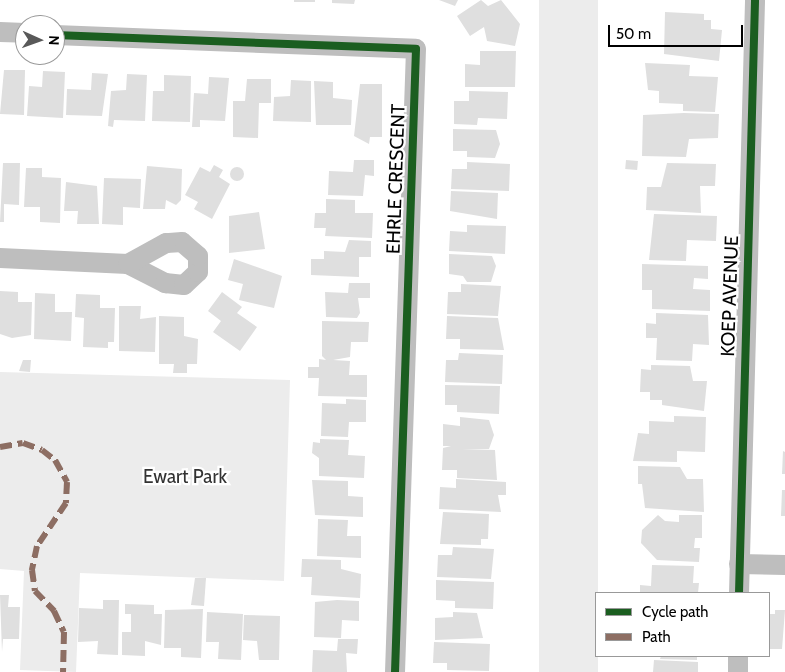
<!DOCTYPE html>
<html>
<head>
<meta charset="utf-8">
<style>
	body { margin:0 }
	#map { position:relative; width:785px; height:672px; overflow:hidden; background:#fff; font-family:Cabin,sans-serif }
	div>[style] { position:absolute }
	.green>* { inset:0; background:#ececec; transform-origin:0 0 }
	.building>* { inset:0; background:#dfdfdf; transform-origin:0 0 }
	.round { border-radius:50% }
	.minor>* { height:20px; margin:-10px; padding:0 10px; transform-origin:10px; border-radius:10px; background:#bebebe }
	.quiet>* { height:6px; margin-top:-3px; transform-origin:0; background:repeating-linear-gradient(90deg,#8d6e63 0 12px,transparent 0 18px) }
	.cycleway>* { height:8px; margin:-4px; padding:0 4px; transform-origin:4px; border-radius:4px; background:#1b5e20 }
	span { translate:-50% -50%; white-space:nowrap; text-align:center; line-height:1.15; -webkit-text-stroke:4.5px #fff; paint-order:stroke }
	.street-label { font-size:19px; color:#000 }
	.park-label { font-size:19px; color:#333 }
	.legend { position:absolute; left:595px; top:592px; width:175px; height:65px; box-sizing:border-box; background:#fff; border:1px solid #999; margin:0; padding:6px 9px; list-style:none; font-size:15px; color:#000 }
	.legend li { display:flex; align-items:center; gap:10px; height:25px }
	.legend b { width:25px; border:1px solid #999 }
	.north { position:absolute; left:15px; top:15px; width:50px; height:50px; box-sizing:border-box; background:#fff; border:1px solid #999; border-radius:50%; rotate:92deg; font-size:14px; font-weight:700; line-height:20px; text-align:center; color:#000 }
	.north::after { content:''; display:block; margin:auto; width:18px; height:22px; background:#595959; clip-path:polygon(50% 0,100% 100%,50% 72%,0 100%) }
	.scale { position:absolute; left:608px; top:25px; width:135px; height:22px; box-sizing:border-box; border:2px solid #000; border-top:0; padding-left:6px; font-size:15px; line-height:18px; white-space:nowrap; color:#000; -webkit-text-stroke:4px #fff; paint-order:stroke }
</style>
</head>
<body>
<div id="map">
	<div class="green">
		<i style="left:539px;top:0;width:59px;height:672px"></i>
		<i style="clip-path:polygon(0 372px,290px 380px,284px 581px,80px 573px,76px 672px,20px 670px,24px 571px,0 569px)"></i>
	</div>
	<div class="building">
		<i style="left:294px;top:0;width:21px;height:2px"></i>
		<i style="clip-path:polygon(332px 0,355px 0,354px 4px,332px 3px)"></i>
		<i style="clip-path:polygon(439px 0,458px 0,455px 6px)"></i>
		<i style="clip-path:polygon(481px 0,488px 6px,501px 0,520px 24px,515px 46px,487px 41px,484px 27px,470px 36px,457px 16px)"></i>
		<i style="clip-path:polygon(665px 12px,704px 14px,704px 20px,711px 20px,711px 29px,722px 30px,719px 61px,664px 54px)"></i>
		<i style="clip-path:polygon(480px 51px,516px 51px,515px 87px,465px 87px,465px 64px,480px 65px)"></i>
		<i style="clip-path:polygon(645px 63px,690px 65px,689px 76px,718px 77px,715px 112px,683px 111px,683px 104px,659px 103px,659px 91px,648px 90px)"></i>
		<i style="clip-path:polygon(4px 70px,25px 70px,24px 115px,0 114px)"></i>
		<i style="clip-path:polygon(43px 71px,65px 72px,63px 118px,27px 116px,29px 86px,42px 87px)"></i>
		<i style="clip-path:polygon(92px 73px,108px 74px,102px 116px,66px 115px,67px 89px,91px 90px)"></i>
		<i style="clip-path:polygon(127px 74px,147px 75px,145px 121px,114px 120px,113px 127px,108px 126px,111px 91px,126px 90px)"></i>
		<i style="clip-path:polygon(164px 75px,191px 76px,190px 122px,152px 121px,153px 91px,164px 91px)"></i>
		<i style="clip-path:polygon(209px 77px,229px 78px,225px 121px,200px 120px,200px 127px,192px 127px,194px 93px,208px 94px)"></i>
		<i style="clip-path:polygon(247px 79px,271px 79px,271px 103px,259px 103px,258px 138px,233px 137px,233px 101px,245px 101px)"></i>
		<i style="clip-path:polygon(291px 80px,311px 81px,311px 122px,273px 121px,274px 97px,290px 96px)"></i>
		<i style="clip-path:polygon(314px 81px,333px 82px,333px 98px,352px 100px,351px 125px,316px 125px)"></i>
		<i style="clip-path:polygon(360px 84px,382px 84px,382px 137px,370px 137px,369px 144px,354px 136px)"></i>
		<i style="clip-path:polygon(469px 91px,508px 92px,507px 119px,478px 118px,477px 125px,454px 124px,454px 101px,469px 101px)"></i>
		<i style="clip-path:polygon(684px 113px,719px 114px,718px 138px,689px 139px,686px 157px,642px 156px,643px 115px)"></i>
		<i style="clip-path:polygon(453px 129px,496px 130px,500px 144px,495px 158px,467px 157px,467px 151px,453px 151px)"></i>
		<i style="clip-path:polygon(354px 160px,374px 160px,374px 176px,365px 175px,363px 196px,328px 195px,329px 171px,353px 172px)"></i>
		<i style="left:626px;top:160px;width:12px;height:9px;rotate:5deg"></i>
		<i style="clip-path:polygon(467px 162px,510px 164px,509px 191px,451px 189px,452px 169px,467px 169px)"></i>
		<i style="clip-path:polygon(3px 163px,20px 163px,19px 205px,4px 204px,4px 222px,0 222px)"></i>
		<i style="clip-path:polygon(667px 163px,716px 164px,715px 186px,700px 186px,701px 213px,646px 210px,647px 187px,661px 187px)"></i>
		<i style="clip-path:polygon(214px 165px,223px 170px,219px 177px,230px 184px,212px 219px,194px 209px,198px 202px,185px 195px,200px 167px,210px 172px)"></i>
		<i style="clip-path:polygon(147px 166px,182px 169px,181px 200px,176px 205px,166px 200px,165px 209px,143px 209px)"></i>
		<i class="round" style="left:230px;top:167px;width:14px;height:14px"></i>
		<i style="clip-path:polygon(26px 168px,42px 168px,42px 177px,61px 178px,60px 223px,40px 222px,40px 207px,24px 207px)"></i>
		<i style="clip-path:polygon(104px 178px,141px 179px,140px 208px,123px 207px,123px 225px,102px 224px)"></i>
		<i style="clip-path:polygon(66px 182px,97px 186px,99px 224px,77px 224px,78px 211px,64px 211px)"></i>
		<i style="clip-path:polygon(451px 191px,498px 193px,497px 219px,450px 211px)"></i>
		<i style="clip-path:polygon(326px 199px,355px 200px,355px 213px,373px 213px,372px 238px,325px 236px,326px 228px,314px 228px,315px 213px,326px 213px)"></i>
		<i style="clip-path:polygon(259px 212px,265px 249px,229px 253px,229px 216px)"></i>
		<i style="clip-path:polygon(654px 214px,717px 216px,716px 241px,687px 240px,686px 261px,649px 260px)"></i>
		<i style="clip-path:polygon(467px 225px,506px 226px,505px 254px,449px 251px,450px 231px,467px 232px)"></i>
		<i style="clip-path:polygon(349px 240px,371px 241px,371px 257px,359px 257px,359px 277px,311px 275px,311px 259px,324px 259px,324px 251px,345px 252px)"></i>
		<i style="clip-path:polygon(449px 254px,492px 256px,496px 266px,491px 282px,467px 282px,463px 276px,449px 274px)"></i>
		<i style="clip-path:polygon(234px 259px,282px 276px,274px 308px,239px 300px,243px 284px,228px 280px)"></i>
		<i style="clip-path:polygon(642px 264px,708px 266px,708px 279px,694px 278px,693px 289px,710px 290px,710px 311px,652px 309px,652px 290px,642px 290px)"></i>
		<i style="clip-path:polygon(349px 283px,370px 283px,370px 298px,358px 298px,360px 313px,357px 318px,326px 317px,325px 292px,348px 293px)"></i>
		<i style="clip-path:polygon(461px 284px,501px 286px,498px 316px,447px 314px,448px 292px,461px 292px)"></i>
		<i style="clip-path:polygon(0 291px,18px 292px,18px 302px,32px 302px,31px 335px,12px 338px,0 334px)"></i>
		<i style="clip-path:polygon(222px 292px,242px 307px,237px 313px,257px 327px,240px 351px,213px 332px,221px 321px,208px 311px)"></i>
		<i style="clip-path:polygon(35px 293px,55px 294px,55px 312px,72px 312px,71px 341px,34px 339px)"></i>
		<i style="clip-path:polygon(76px 294px,100px 295px,100px 308px,115px 308px,114px 342px,108px 342px,108px 348px,83px 347px,84px 318px,75px 317px)"></i>
		<i style="clip-path:polygon(119px 306px,141px 306px,140px 319px,156px 317px,155px 352px,119px 351px)"></i>
		<i style="clip-path:polygon(656px 313px,708px 315px,709px 345px,693px 344px,692px 361px,656px 360px,657px 338px,646px 338px,646px 323px,656px 324px)"></i>
		<i style="clip-path:polygon(159px 316px,184px 317px,184px 336px,198px 339px,197px 364px,187px 364px,187px 373px,173px 373px,174px 364px,159px 364px)"></i>
		<i style="clip-path:polygon(447px 316px,498px 318px,504px 350px,460px 349px,460px 339px,446px 339px)"></i>
		<i style="clip-path:polygon(322px 321px,369px 322px,368px 342px,351px 342px,350px 357px,333px 360px,350px 361px,349px 375px,367px 375px,367px 397px,318px 396px,319px 378px,308px 378px,308px 367px,319px 367px,319px 359px,326px 360px,322px 356px)"></i>
		<i style="clip-path:polygon(459px 353px,503px 355px,502px 384px,445px 382px,446px 360px,458px 360px)"></i>
		<i style="clip-path:polygon(23px 360px,31px 360px,30px 372px,19px 371px)"></i>
		<i style="clip-path:polygon(651px 365px,690px 366px,693px 381px,707px 381px,704px 411px,662px 405px,662px 400px,650px 400px,650px 392px,640px 392px,641px 369px,651px 370px)"></i>
		<i style="clip-path:polygon(445px 385px,500px 386px,499px 414px,457px 412px,457px 405px,445px 405px)"></i>
		<i style="clip-path:polygon(346px 399px,366px 400px,366px 422px,349px 422px,348px 437px,321px 436px,322px 403px,346px 404px)"></i>
		<i style="clip-path:polygon(674px 416px,706px 417px,705px 452px,677px 451px,677px 462px,633px 461px,638px 433px,649px 434px,649px 421px,674px 422px)"></i>
		<i style="clip-path:polygon(460px 417px,489px 420px,494px 435px,489px 449px,462px 449px,495px 450px,497px 480px,457px 478px,457px 470px,442px 470px,443px 448px,451px 446px,443px 446px,443px 424px,460px 426px)"></i>
		<i style="clip-path:polygon(320px 439px,349px 440px,348px 455px,365px 456px,364px 478px,319px 476px,319px 458px,312px 453px,313px 442px,320px 443px)"></i>
		<i style="clip-path:polygon(783px 451px,785px 452px,785px 474px,782px 474px)"></i>
		<i style="clip-path:polygon(638px 466px,680px 467px,687px 479px,703px 479px,704px 512px,645px 508px,642px 484px,638px 484px)"></i>
		<i style="clip-path:polygon(456px 479px,506px 482px,506px 495px,498px 495px,501px 512px,439px 509px,440px 487px,456px 488px)"></i>
		<i style="clip-path:polygon(312px 480px,348px 481px,348px 496px,363px 497px,363px 517px,315px 515px)"></i>
		<i style="clip-path:polygon(782px 490px,785px 490px,785px 516px,781px 516px)"></i>
		<i style="clip-path:polygon(443px 512px,489px 514px,488px 539px,481px 539px,481px 545px,440px 544px)"></i>
		<i style="clip-path:polygon(658px 515px,665px 521px,679px 522px,679px 515px,702px 515px,702px 538px,695px 538px,694px 548px,700px 548px,699px 562px,657px 560px,641px 543px,642px 530px)"></i>
		<i style="clip-path:polygon(318px 519px,348px 520px,347px 536px,361px 536px,361px 558px,317px 556px)"></i>
		<i style="clip-path:polygon(453px 547px,494px 549px,491px 579px,437px 577px,438px 555px,452px 555px)"></i>
		<i style="clip-path:polygon(302px 559px,341px 560px,341px 569px,361px 574px,360px 598px,311px 595px,312px 577px,301px 577px)"></i>
		<i style="clip-path:polygon(652px 565px,694px 566px,693px 583px,699px 583px,698px 593px,640px 593px,640px 585px,651px 586px)"></i>
		<i style="clip-path:polygon(195px 578px,206px 578px,204px 606px,191px 605px)"></i>
		<i style="clip-path:polygon(436px 580px,494px 582px,493px 609px,455px 608px,455px 601px,436px 600px)"></i>
		<i style="clip-path:polygon(0 595px,9px 595px,8px 607px,20px 607px,19px 639px,3px 639px,2px 652px)"></i>
		<i style="clip-path:polygon(103px 600px,119px 600px,118px 655px,97px 654px,98px 641px,78px 642px,79px 608px,103px 609px)"></i>
		<i style="clip-path:polygon(337px 600px,359px 601px,359px 621px,342px 620px,341px 638px,314px 637px,315px 602px)"></i>
		<i style="clip-path:polygon(125px 604px,154px 605px,154px 614px,162px 614px,161px 645px,145px 641px,145px 656px,122px 655px,122px 632px,131px 632px,131px 614px,125px 614px)"></i>
		<i style="clip-path:polygon(203px 609px,201px 658px,181px 657px,181px 648px,164px 648px,165px 610px)"></i>
		<i style="clip-path:polygon(775px 610px,785px 610px,782px 649px,769px 649px,769px 614px,775px 614px)"></i>
		<i style="clip-path:polygon(207px 612px,243px 614px,241px 660px,218px 659px,219px 642px,206px 642px)"></i>
		<i style="clip-path:polygon(453px 612px,477px 613px,483px 638px,435px 640px,435px 618px,453px 617px)"></i>
		<i style="clip-path:polygon(244px 615px,280px 616px,279px 660px,259px 660px,257px 641px,243px 640px)"></i>
		<i style="clip-path:polygon(338px 639px,358px 639px,357px 654px,346px 653px,347px 672px,312px 672px,313px 650px,337px 651px)"></i>
		<i style="clip-path:polygon(434px 642px,490px 644px,489px 671px,447px 670px,447px 663px,433px 663px)"></i>
		<i style="clip-path:polygon(661px 656px,697px 656px,697px 660px,660px 659px)"></i>
		<i style="clip-path:polygon(654px 660px,698px 662px,698px 672px,653px 672px)"></i>
	</div>
	<div class="minor">
		<i style="left:0;top:32px;width:25px;rotate:2deg"></i>
		<i style="left:55px;top:35px;width:361px;rotate:2.2deg"></i>
		<i style="left:416px;top:49px;width:623px;rotate:91.93deg"></i>
		<i style="left:0;top:258px;width:128px;rotate:2.7deg"></i>
		<i style="left:128px;top:264px;width:42px;rotate:27.2deg"></i>
		<i style="left:165px;top:283px;width:19px;rotate:6deg"></i>
		<i style="left:184px;top:285px;width:19px;rotate:-43deg"></i>
		<i style="left:198px;top:272px;width:16px;rotate:-90deg"></i>
		<i style="left:198px;top:256px;width:21px;rotate:-139deg"></i>
		<i style="left:182px;top:242px;width:16px;rotate:176deg"></i>
		<i style="left:166px;top:243px;width:43px;rotate:151.1deg"></i>
		<i style="left:739px;top:564px;width:46px;rotate:1.2deg"></i>
		<i style="left:739px;top:593px;width:593px;rotate:-88.45deg"></i>
		<i style="left:738px;top:672px;width:16px;rotate:-90deg"></i>
	</div>
	<div class="quiet">
		<i style="left:0;top:447px;width:23px;rotate:-10deg"></i>
		<i style="left:23px;top:443px;width:20px;rotate:20deg"></i>
		<i style="left:42px;top:450px;width:16px;rotate:38deg"></i>
		<i style="left:55px;top:460px;width:25px;rotate:61deg"></i>
		<i style="left:67px;top:482px;width:21px;rotate:93deg"></i>
		<i style="left:66px;top:503px;width:52px;rotate:124deg"></i>
		<i style="left:37px;top:546px;width:25px;rotate:102deg"></i>
		<i style="left:32px;top:570px;width:21px;rotate:82deg"></i>
		<i style="left:35px;top:591px;width:28px;rotate:46deg"></i>
		<i style="left:54px;top:611px;width:23px;rotate:65deg"></i>
		<i style="left:64px;top:632px;width:40px;rotate:91.4deg"></i>
	</div>
	<div class="cycleway">
		<i style="left:55px;top:35px;width:361px;rotate:2.2deg"></i>
		<i style="left:416px;top:49px;width:623px;rotate:91.93deg"></i>
		<i style="left:739px;top:593px;width:593px;rotate:-88.45deg"></i>
	</div>
	<div class="street-label">
		<span style="left:396px;top:179px;rotate:-88deg">EHRLE CRESCENT</span>
		<span style="left:730px;top:296px;rotate:-88deg">KOEP AVENUE</span>
	</div>
	<div class="park-label">
		<span style="left:185px;top:477px">Ewart Park</span>
	</div>
	<ul class="legend">
	<li><b style="height:6px;background:#1b5e20"></b>Cycle path</li>
	<li><b style="height:6px;background:#8d6e63"></b>Path</li>
	</ul>
	<div class="north">N</div>
	<div class="scale">50 m</div>
</div>
</body>
</html>
